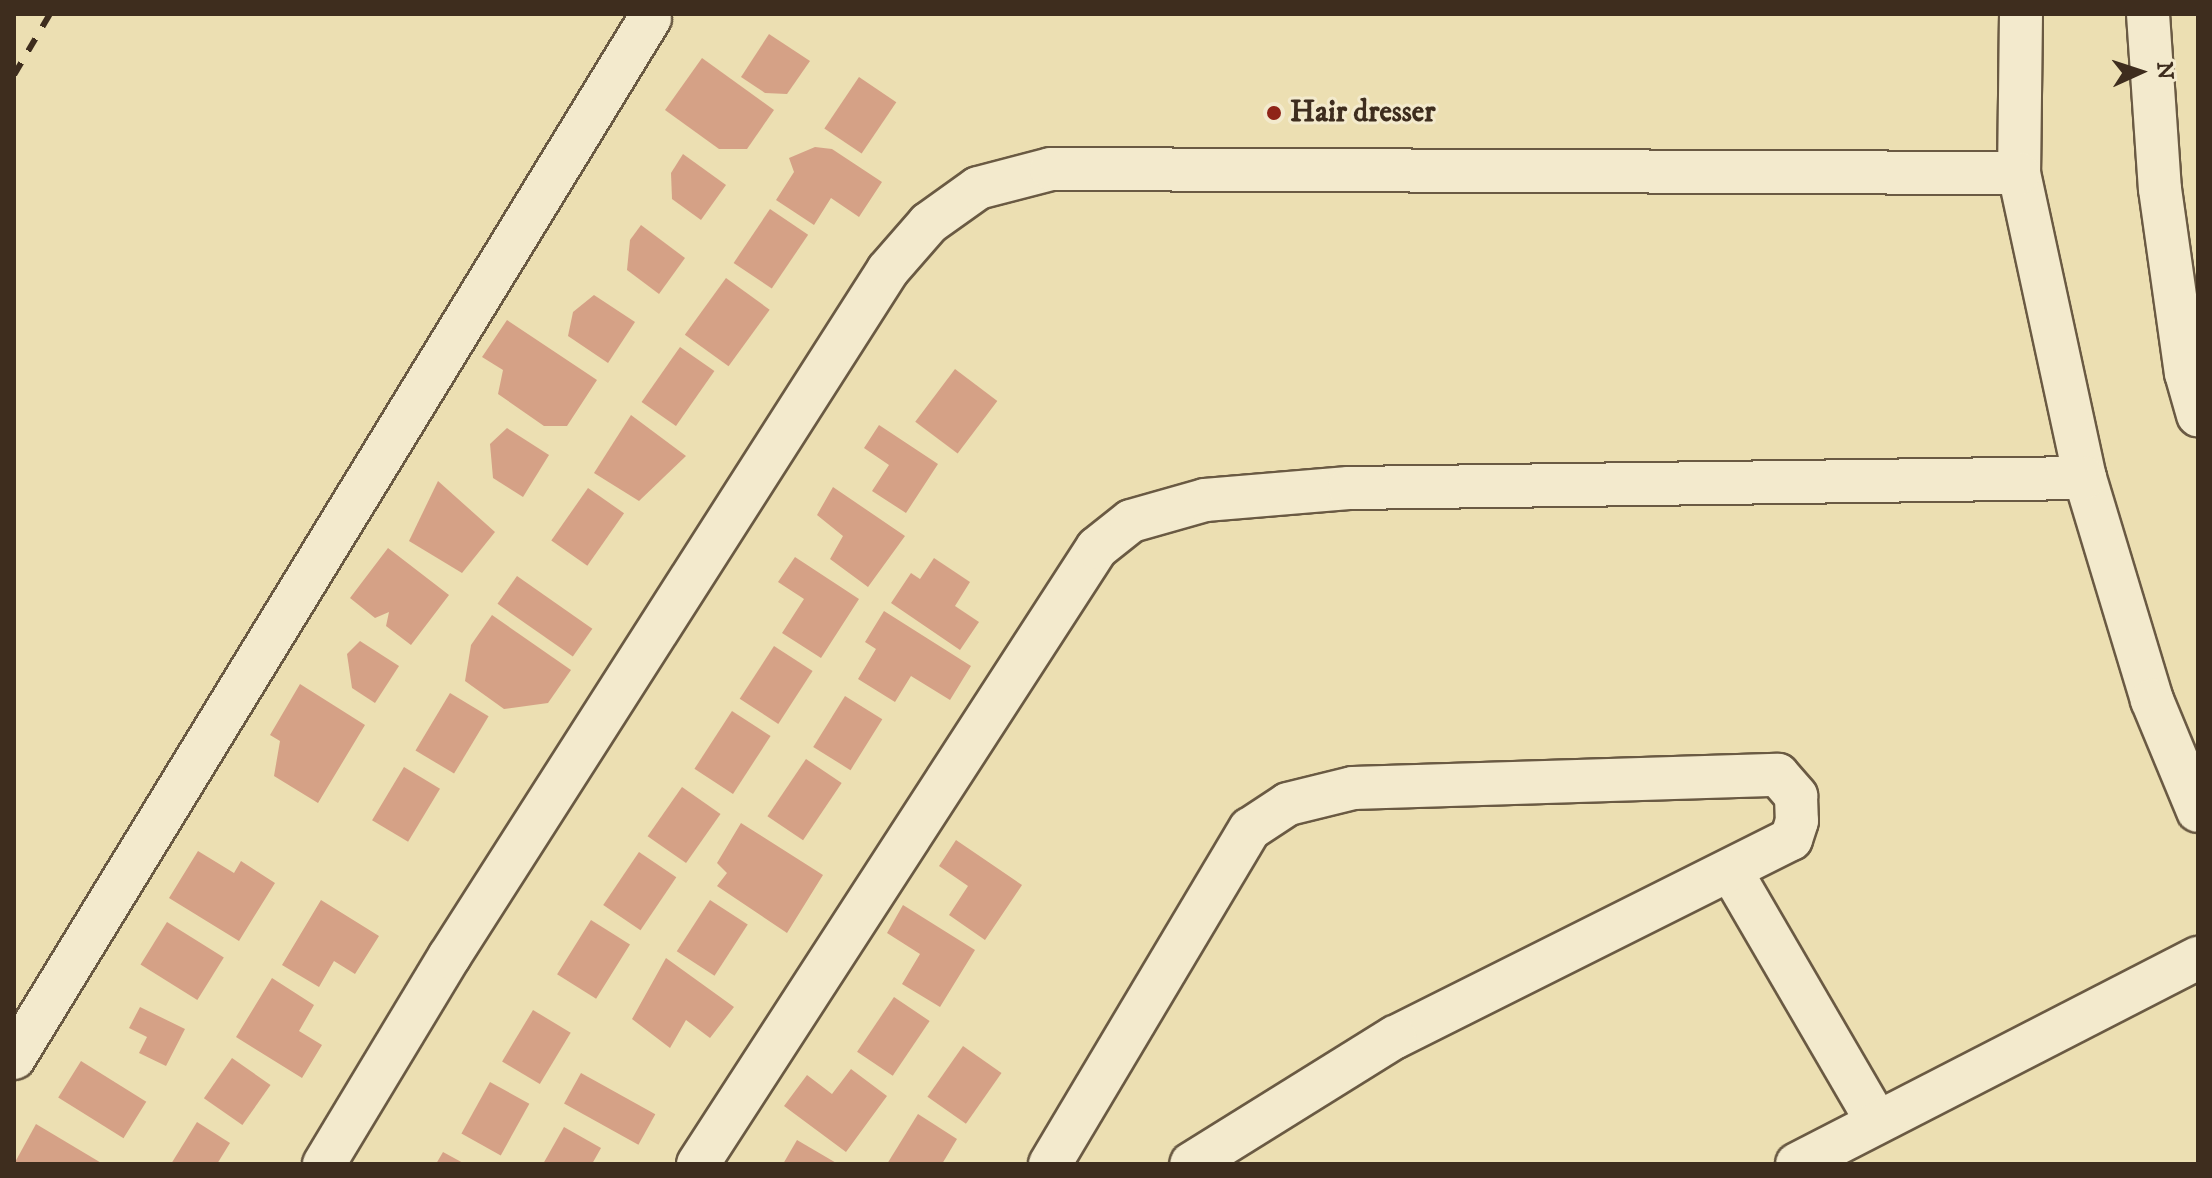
<!DOCTYPE html>
<html>
<head>
<meta charset="utf-8">
<style>
	body { margin:0 }
	#map { position:relative; width:2212px; height:1178px; overflow:hidden; background:#ecdfb2; font-family:"IM FELL DW Pica",serif }
	div>[style] { position:absolute }
	.building>* { inset:0; background:#d5a186; transform-origin:0 0 }
	.roads { filter:drop-shadow(2px 0 #6a5a43) drop-shadow(-2px 0 #6a5a43) drop-shadow(0 2px #6a5a43) drop-shadow(0 -2px #6a5a43) }
	.minor>* { height:42px; margin:-21px; padding:0 21px; transform-origin:21px; border-radius:21px; background:#f3eacd }
	.rail>* { height:6px; margin-top:-3px; transform-origin:0; background:repeating-linear-gradient(90deg,#3e2d1e 0 14px,transparent 0 28px) }
	.dots>* { width:22px; height:22px; translate:-50% -50%; box-sizing:border-box; border:4px solid #f3eacd; border-radius:50% }
	span { translate:-50% -50%; white-space:nowrap; text-align:center; line-height:1.15; -webkit-text-stroke:6px #f3eacd; paint-order:stroke }
	.poi-label { font-size:30px; color:#3e2d1e; font-weight:700 }
	.left { translate:0 -50%; text-align:left }
	.frame { position:absolute; inset:0; border:16px solid #3e2d1e; pointer-events:none }
	.north { position:absolute; left:2100px; top:32px; width:80px; height:80px; -webkit-text-stroke:6px #f3eacd; paint-order:stroke; rotate:87deg; font-size:22px; font-weight:700; line-height:32px; text-align:center; color:#3e2d1e }
	.north::after { content:''; display:block; margin:auto; width:28px; height:36px; background:#3e2d1e; clip-path:polygon(50% 0,100% 100%,50% 72%,0 100%) }
</style>
</head>
<body>
<div id="map">
	<div class="building">
		<i style="clip-path:polygon(769px 34px,810px 61px,787px 94px,765px 93px,741px 77px)"></i>
		<i style="clip-path:polygon(702px 58px,774px 110px,747px 149px,719px 149px,665px 110px)"></i>
		<i style="left:859px;top:77px;width:45px;height:62px;rotate:34deg"></i>
		<i style="clip-path:polygon(815px 147px,832px 149px,882px 182px,859px 217px,831px 198px,814px 225px,776px 200px,794px 172px,789px 158px)"></i>
		<i style="clip-path:polygon(683px 154px,726px 185px,701px 220px,672px 199px,671px 173px)"></i>
		<i style="left:770px;top:209px;width:46px;height:65px;rotate:34deg"></i>
		<i style="clip-path:polygon(641px 225px,685px 258px,659px 294px,627px 270px,630px 240px)"></i>
		<i style="left:726px;top:278px;width:54px;height:70px;rotate:36deg"></i>
		<i style="clip-path:polygon(594px 295px,635px 322px,608px 363px,568px 336px,573px 312px)"></i>
		<i style="clip-path:polygon(507px 320px,597px 380px,567px 426px,544px 426px,498px 394px,503px 370px,482px 357px)"></i>
		<i style="left:680px;top:347px;width:42px;height:67px;rotate:35deg"></i>
		<i style="left:955px;top:369px;width:53px;height:66px;rotate:37deg"></i>
		<i style="clip-path:polygon(631px 415px,686px 456px,639px 501px,594px 473px)"></i>
		<i style="clip-path:polygon(879px 425px,938px 464px,906px 513px,872px 491px,889px 465px,864px 448px)"></i>
		<i style="clip-path:polygon(507px 428px,549px 455px,523px 497px,493px 478px,490px 444px)"></i>
		<i style="clip-path:polygon(438px 481px,495px 532px,462px 573px,409px 541px)"></i>
		<i style="clip-path:polygon(833px 487px,905px 536px,868px 587px,830px 559px,843px 536px,817px 515px)"></i>
		<i style="left:588px;top:488px;width:44px;height:64px;rotate:35deg"></i>
		<i style="clip-path:polygon(388px 548px,449px 595px,411px 645px,386px 626px,389px 612px,375px 618px,350px 598px)"></i>
		<i style="clip-path:polygon(795px 557px,859px 599px,821px 658px,782px 633px,804px 599px,778px 582px)"></i>
		<i style="clip-path:polygon(934px 558px,970px 582px,955px 606px,979px 622px,960px 650px,891px 603px,911px 573px,920px 579px)"></i>
		<i style="left:517px;top:576px;width:92px;height:34px;rotate:35deg"></i>
		<i style="clip-path:polygon(884px 611px,971px 666px,950px 700px,911px 676px,895px 702px,858px 679px,876px 649px,865px 642px)"></i>
		<i style="clip-path:polygon(492px 615px,571px 670px,548px 703px,504px 709px,465px 681px,471px 645px)"></i>
		<i style="clip-path:polygon(360px 641px,399px 666px,375px 703px,352px 688px,347px 654px)"></i>
		<i style="left:774px;top:646px;width:46px;height:63px;rotate:33deg"></i>
		<i style="clip-path:polygon(300px 684px,365px 725px,318px 803px,274px 776px,280px 741px,270px 735px)"></i>
		<i style="left:450px;top:693px;width:45px;height:67px;rotate:31deg"></i>
		<i style="left:845px;top:696px;width:44px;height:60px;rotate:32deg"></i>
		<i style="left:732px;top:711px;width:46px;height:69px;rotate:33deg"></i>
		<i style="left:806px;top:759px;width:43px;height:69px;rotate:34deg"></i>
		<i style="left:404px;top:767px;width:42px;height:62px;rotate:31deg"></i>
		<i style="left:682px;top:787px;width:47px;height:60px;rotate:35deg"></i>
		<i style="clip-path:polygon(741px 823px,823px 875px,787px 933px,717px 886px,727px 873px,717px 863px)"></i>
		<i style="clip-path:polygon(956px 840px,1022px 885px,985px 940px,949px 915px,968px 886px,939px 866px)"></i>
		<i style="clip-path:polygon(198px 851px,234px 873px,241px 861px,275px 883px,239px 941px,169px 898px)"></i>
		<i style="left:639px;top:852px;width:45px;height:64px;rotate:34deg"></i>
		<i style="clip-path:polygon(321px 900px,379px 936px,355px 974px,334px 961px,319px 987px,282px 965px)"></i>
		<i style="left:710px;top:900px;width:45px;height:61px;rotate:33deg"></i>
		<i style="clip-path:polygon(903px 905px,975px 950px,940px 1007px,902px 984px,920px 954px,887px 933px)"></i>
		<i style="left:591px;top:920px;width:46px;height:64px;rotate:32deg"></i>
		<i style="left:167px;top:922px;width:67px;height:50px;rotate:32deg"></i>
		<i style="clip-path:polygon(666px 958px,734px 1007px,710px 1038px,686px 1020px,670px 1048px,632px 1019px)"></i>
		<i style="clip-path:polygon(272px 978px,314px 1005px,299px 1031px,322px 1045px,302px 1078px,236px 1037px)"></i>
		<i style="left:894px;top:997px;width:43px;height:66px;rotate:34deg"></i>
		<i style="clip-path:polygon(140px 1007px,185px 1029px,166px 1066px,139px 1053px,147px 1037px,129px 1028px)"></i>
		<i style="left:533px;top:1010px;width:44px;height:60px;rotate:31deg"></i>
		<i style="left:963px;top:1046px;width:47px;height:62px;rotate:35deg"></i>
		<i style="left:232px;top:1058px;width:47px;height:49px;rotate:35deg"></i>
		<i style="left:81px;top:1061px;width:77px;height:43px;rotate:32deg"></i>
		<i style="clip-path:polygon(851px 1069px,887px 1096px,846px 1152px,784px 1106px,807px 1075px,832px 1094px)"></i>
		<i style="left:581px;top:1073px;width:85px;height:35px;rotate:29deg"></i>
		<i style="left:490px;top:1082px;width:45px;height:59px;rotate:29deg"></i>
		<i style="clip-path:polygon(918px 1114px,957px 1139px,942px 1164px,887px 1164px)"></i>
		<i style="clip-path:polygon(197px 1122px,230px 1143px,217px 1164px,171px 1164px)"></i>
		<i style="clip-path:polygon(36px 1124px,103px 1164px,14px 1164px)"></i>
		<i style="clip-path:polygon(564px 1127px,601px 1148px,592px 1164px,543px 1164px)"></i>
		<i style="clip-path:polygon(797px 1140px,838px 1164px,783px 1164px)"></i>
		<i style="clip-path:polygon(443px 1152px,465px 1164px,436px 1164px)"></i>
	</div>
	<div class="roads">
		<div class="minor">
			<i style="left:2021px;top:14px;width:159px;rotate:90.7deg"></i>
			<i style="left:2019px;top:173px;width:312px;rotate:77.8deg"></i>
			<i style="left:2085px;top:478px;width:232px;rotate:73.2deg"></i>
			<i style="left:2152px;top:700px;width:120px;rotate:67.5deg"></i>
			<i style="left:2148px;top:14px;width:175px;rotate:86.1deg"></i>
			<i style="left:2160px;top:189px;width:186px;rotate:82deg"></i>
			<i style="left:2186px;top:373px;width:44px;rotate:74.1deg"></i>
			<i style="left:1731px;top:871px;width:288px;rotate:59.8deg"></i>
			<i style="left:14px;top:1058px;width:1219px;rotate:-58.55deg"></i>
			<i style="left:324px;top:1164px;width:242px;rotate:-58.9deg"></i>
			<i style="left:449px;top:957px;width:815px;rotate:-57.42deg"></i>
			<i style="left:888px;top:270px;width:62px;rotate:-48.9deg"></i>
			<i style="left:929px;top:223px;width:60px;rotate:-35.5deg"></i>
			<i style="left:978px;top:188px;width:75px;rotate:-14.6deg"></i>
			<i style="left:1051px;top:169px;width:968px;rotate:0.24deg"></i>
			<i style="left:698px;top:1164px;width:734px;rotate:-57.07deg"></i>
			<i style="left:1097px;top:548px;width:43px;rotate:-38.5deg"></i>
			<i style="left:1131px;top:521px;width:77px;rotate:-15.8deg"></i>
			<i style="left:1205px;top:500px;width:144px;rotate:-4.8deg"></i>
			<i style="left:1349px;top:488px;width:736px;rotate:-0.78deg"></i>
			<i style="left:1050px;top:1164px;width:390px;rotate:-59.2deg"></i>
			<i style="left:1250px;top:829px;width:45px;rotate:-33.3deg"></i>
			<i style="left:1288px;top:804px;width:67px;rotate:-13.8deg"></i>
			<i style="left:1353px;top:788px;width:425px;rotate:-1.8deg"></i>
			<i style="left:1778px;top:775px;width:28px;rotate:49deg"></i>
			<i style="left:1796px;top:796px;width:25px;rotate:88deg"></i>
			<i style="left:1797px;top:821px;width:19px;rotate:108deg"></i>
			<i style="left:1791px;top:839px;width:443px;rotate:153.4deg"></i>
			<i style="left:1395px;top:1037px;width:240px;rotate:148.1deg"></i>
			<i style="left:1797px;top:1164px;width:451px;rotate:-27.2deg"></i>
		</div>
	</div>
	<div class="rail">
		<i style="left:14px;top:75px;width:71px;rotate:-59.5deg"></i>
	</div>
	<div class="dots">
		<i style="left:1274px;top:113px;background:#8f2418"></i>
	</div>
	<div class="poi-label">
		<span class="left" style="left:1290px;top:113px">Hair dresser</span>
	</div>
	<div class="frame"></div>
	<div class="north">N</div>
</div>
</body>
</html>
